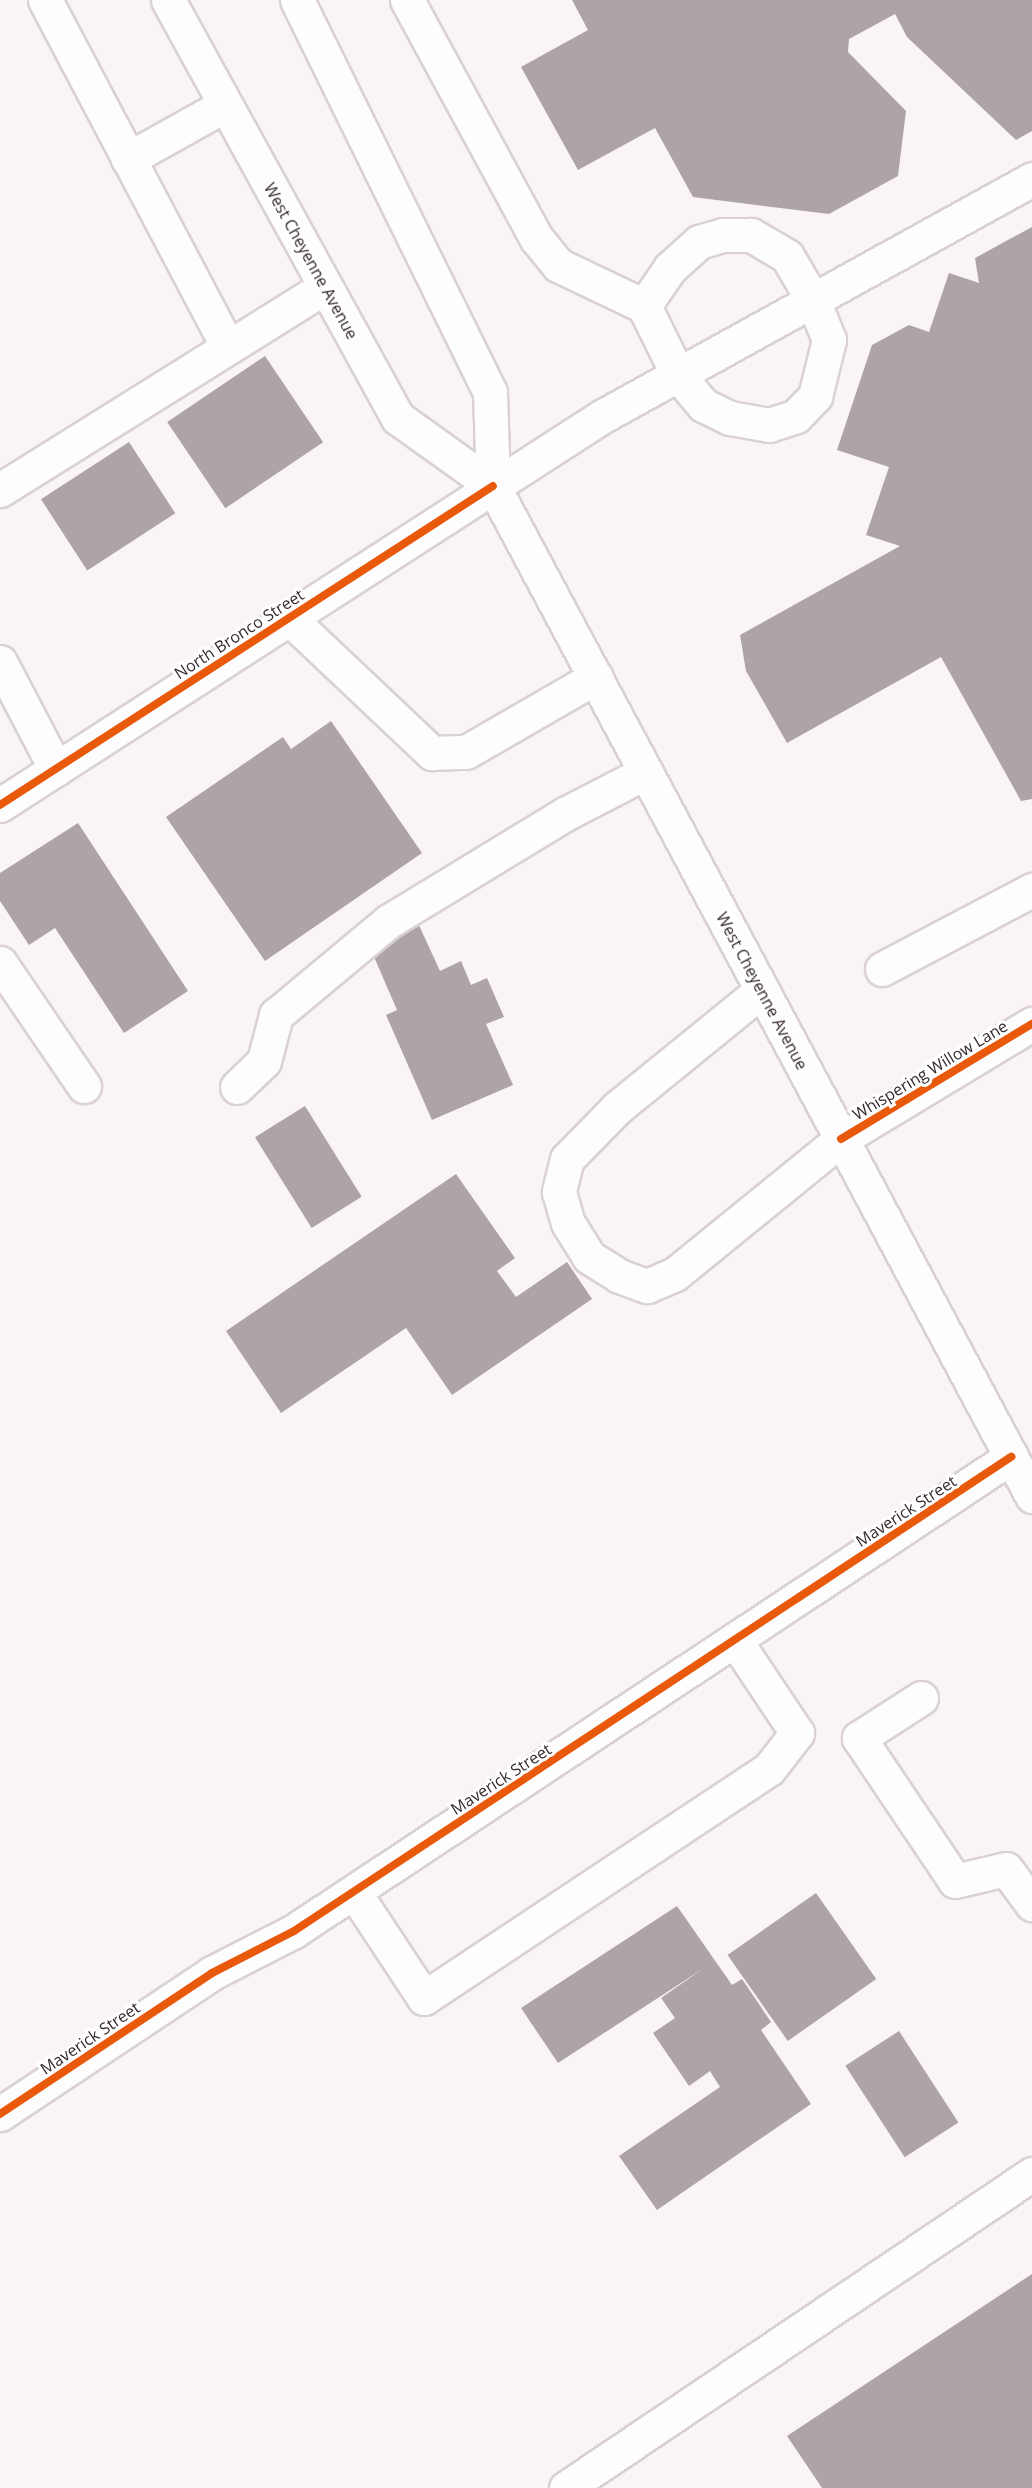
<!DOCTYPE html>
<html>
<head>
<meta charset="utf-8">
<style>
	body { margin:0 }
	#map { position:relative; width:1032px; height:2488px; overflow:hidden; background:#fbf4f6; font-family:"Open Sans",sans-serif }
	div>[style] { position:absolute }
	.building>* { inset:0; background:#aca4a6; transform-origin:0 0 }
	.roads { filter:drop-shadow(2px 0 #dad1d4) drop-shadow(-2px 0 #dad1d4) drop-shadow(0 2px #dad1d4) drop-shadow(0 -2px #dad1d4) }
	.minor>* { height:33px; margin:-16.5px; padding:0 16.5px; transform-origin:16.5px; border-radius:16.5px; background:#fefdfe }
	.major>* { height:33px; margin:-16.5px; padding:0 16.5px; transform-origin:16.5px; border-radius:16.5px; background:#fefdfe }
	.cycleway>* { height:8px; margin:-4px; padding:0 4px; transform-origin:4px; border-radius:4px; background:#e8590c }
	span { translate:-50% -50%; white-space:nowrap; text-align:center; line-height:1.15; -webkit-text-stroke:6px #fff; paint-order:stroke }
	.street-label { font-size:16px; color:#35292d }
</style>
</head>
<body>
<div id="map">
	<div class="building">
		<i style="clip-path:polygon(572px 0,1032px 0,1032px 131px,1016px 140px,907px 37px,895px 14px,849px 39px,848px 52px,906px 111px,898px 176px,829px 214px,693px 197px,655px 128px,578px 170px,521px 67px,588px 30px)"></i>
		<i style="clip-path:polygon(1032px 227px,1032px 799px,1021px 801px,941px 657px,787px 743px,746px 671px,740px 635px,900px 546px,866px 535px,889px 467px,837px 450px,872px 345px,909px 325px,929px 332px,949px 273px,979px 283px,975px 258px)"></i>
		<i style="left:265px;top:356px;width:104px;height:118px;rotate:56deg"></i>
		<i style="left:129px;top:442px;width:85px;height:105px;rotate:57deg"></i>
		<i style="clip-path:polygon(331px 721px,422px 853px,265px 961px,166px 817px,283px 737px,291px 749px)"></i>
		<i style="clip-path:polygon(78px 823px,188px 991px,124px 1033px,55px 928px,29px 945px,0 901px,0 873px)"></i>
		<i style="clip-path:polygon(417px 921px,440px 971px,461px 961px,471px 985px,487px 978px,504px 1017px,486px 1024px,513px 1085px,432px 1120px,386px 1015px,397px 1010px,368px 943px)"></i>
		<i style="left:305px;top:1106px;width:107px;height:59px;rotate:58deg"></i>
		<i style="clip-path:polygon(456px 1174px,515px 1258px,497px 1271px,516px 1297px,567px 1262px,592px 1299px,452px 1395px,406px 1328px,281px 1413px,226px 1331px)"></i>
		<i style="left:816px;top:1893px;width:105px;height:108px;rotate:55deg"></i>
		<i style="clip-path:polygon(677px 1906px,732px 1985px,742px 1979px,771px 2022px,761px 2030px,811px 2104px,657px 2210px,619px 2156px,720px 2087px,710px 2071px,689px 2086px,653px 2033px,675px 2018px,661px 1998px,704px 1968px,558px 2063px,521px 2008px)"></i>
		<i style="left:899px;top:2031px;width:109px;height:64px;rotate:57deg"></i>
		<i style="clip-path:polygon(1032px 2274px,1032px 2488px,822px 2488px,787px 2436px)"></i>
	</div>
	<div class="roads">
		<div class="minor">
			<i style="left:45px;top:0;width:392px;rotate:62.2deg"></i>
			<i style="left:407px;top:0;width:272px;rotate:61.5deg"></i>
			<i style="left:537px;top:239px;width:33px;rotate:51deg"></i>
			<i style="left:558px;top:265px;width:95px;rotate:25.5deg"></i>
			<i style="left:644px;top:306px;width:77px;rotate:63.8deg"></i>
			<i style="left:678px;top:375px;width:39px;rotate:50deg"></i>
			<i style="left:703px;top:405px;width:30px;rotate:26deg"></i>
			<i style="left:730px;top:418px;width:40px;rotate:10deg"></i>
			<i style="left:769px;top:425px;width:28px;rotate:-18deg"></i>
			<i style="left:796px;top:416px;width:28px;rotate:-46deg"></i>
			<i style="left:815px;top:396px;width:58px;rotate:-76deg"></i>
			<i style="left:829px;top:340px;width:43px;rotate:-111.8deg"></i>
			<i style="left:813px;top:300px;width:51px;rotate:-120.6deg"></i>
			<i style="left:787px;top:256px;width:42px;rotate:-149.7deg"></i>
			<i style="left:751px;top:235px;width:28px;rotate:180deg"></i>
			<i style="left:723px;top:235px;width:25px;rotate:164deg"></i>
			<i style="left:699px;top:242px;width:39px;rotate:138deg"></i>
			<i style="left:670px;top:268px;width:46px;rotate:124.4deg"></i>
			<i style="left:128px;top:159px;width:111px;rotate:-29.1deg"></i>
			<i style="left:0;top:490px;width:383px;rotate:-32deg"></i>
			<i style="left:289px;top:618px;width:197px;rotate:43.4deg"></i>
			<i style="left:432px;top:753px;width:34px;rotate:-2deg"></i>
			<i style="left:466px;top:752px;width:150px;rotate:-30deg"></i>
			<i style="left:0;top:662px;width:121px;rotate:62.4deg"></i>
			<i style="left:0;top:805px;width:718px;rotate:-32.83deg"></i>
			<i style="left:603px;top:416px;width:490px;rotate:-28.9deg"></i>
			<i style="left:0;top:963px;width:149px;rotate:55.7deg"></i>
			<i style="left:882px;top:969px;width:170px;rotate:-27.8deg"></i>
			<i style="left:762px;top:990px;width:187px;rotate:140.9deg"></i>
			<i style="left:617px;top:1108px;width:71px;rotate:134.4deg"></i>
			<i style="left:567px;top:1159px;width:34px;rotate:104deg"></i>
			<i style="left:559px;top:1192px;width:32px;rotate:74deg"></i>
			<i style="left:568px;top:1223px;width:40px;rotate:58deg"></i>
			<i style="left:589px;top:1257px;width:36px;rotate:32deg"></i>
			<i style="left:619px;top:1276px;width:30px;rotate:20deg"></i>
			<i style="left:647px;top:1286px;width:30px;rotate:-23deg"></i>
			<i style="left:675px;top:1274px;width:214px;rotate:-39.1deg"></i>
			<i style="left:841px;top:1139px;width:223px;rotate:-31.1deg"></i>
			<i style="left:237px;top:1087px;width:37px;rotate:-44deg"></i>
			<i style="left:264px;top:1061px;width:48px;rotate:-75.4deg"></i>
			<i style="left:276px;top:1015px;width:147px;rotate:-39.8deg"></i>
			<i style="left:389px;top:921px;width:206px;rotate:-31.3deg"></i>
			<i style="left:565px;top:814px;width:91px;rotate:-27.4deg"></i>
			<i style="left:921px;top:1698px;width:74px;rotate:147.2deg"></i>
			<i style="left:859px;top:1738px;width:172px;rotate:56.1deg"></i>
			<i style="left:955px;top:1881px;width:52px;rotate:-13.2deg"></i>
			<i style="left:1006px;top:1869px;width:44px;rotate:53.4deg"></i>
			<i style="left:354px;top:1892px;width:127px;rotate:56.6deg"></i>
			<i style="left:424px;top:1998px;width:414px;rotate:-33.6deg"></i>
			<i style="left:769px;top:1769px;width:46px;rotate:-52.1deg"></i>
			<i style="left:797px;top:1733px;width:112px;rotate:-123.7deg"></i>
			<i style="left:0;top:2114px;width:255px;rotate:-33.6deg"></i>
			<i style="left:212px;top:1973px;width:92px;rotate:-27.1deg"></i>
			<i style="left:294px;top:1931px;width:860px;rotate:-33.47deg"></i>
			<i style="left:566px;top:2488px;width:562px;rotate:-33.97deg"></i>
		</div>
		<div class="major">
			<i style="left:168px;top:0;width:477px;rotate:61.2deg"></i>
			<i style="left:398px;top:418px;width:117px;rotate:35.6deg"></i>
			<i style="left:297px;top:0;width:437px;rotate:63.8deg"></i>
			<i style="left:490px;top:392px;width:94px;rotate:88.2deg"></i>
			<i style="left:493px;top:486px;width:1145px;rotate:61.91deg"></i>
		</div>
	</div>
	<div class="cycleway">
		<i style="left:0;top:805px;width:587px;rotate:-32.91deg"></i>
		<i style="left:841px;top:1139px;width:223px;rotate:-31.1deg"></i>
		<i style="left:0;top:2114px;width:255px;rotate:-33.6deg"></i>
		<i style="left:212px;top:1973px;width:92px;rotate:-27.1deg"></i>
		<i style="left:294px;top:1931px;width:860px;rotate:-33.47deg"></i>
	</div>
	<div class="street-label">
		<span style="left:311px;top:261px;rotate:61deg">West Cheyenne Avenue</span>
		<span style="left:239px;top:634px;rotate:-33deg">North Bronco Street</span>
		<span style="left:762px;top:991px;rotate:62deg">West Cheyenne Avenue</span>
		<span style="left:930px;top:1070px;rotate:-31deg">Whispering Willow Lane</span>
		<span style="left:906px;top:1511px;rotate:-33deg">Maverick Street</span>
		<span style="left:501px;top:1779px;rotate:-33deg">Maverick Street</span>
		<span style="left:90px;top:2038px;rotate:-34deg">Maverick Street</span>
	</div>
</div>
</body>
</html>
